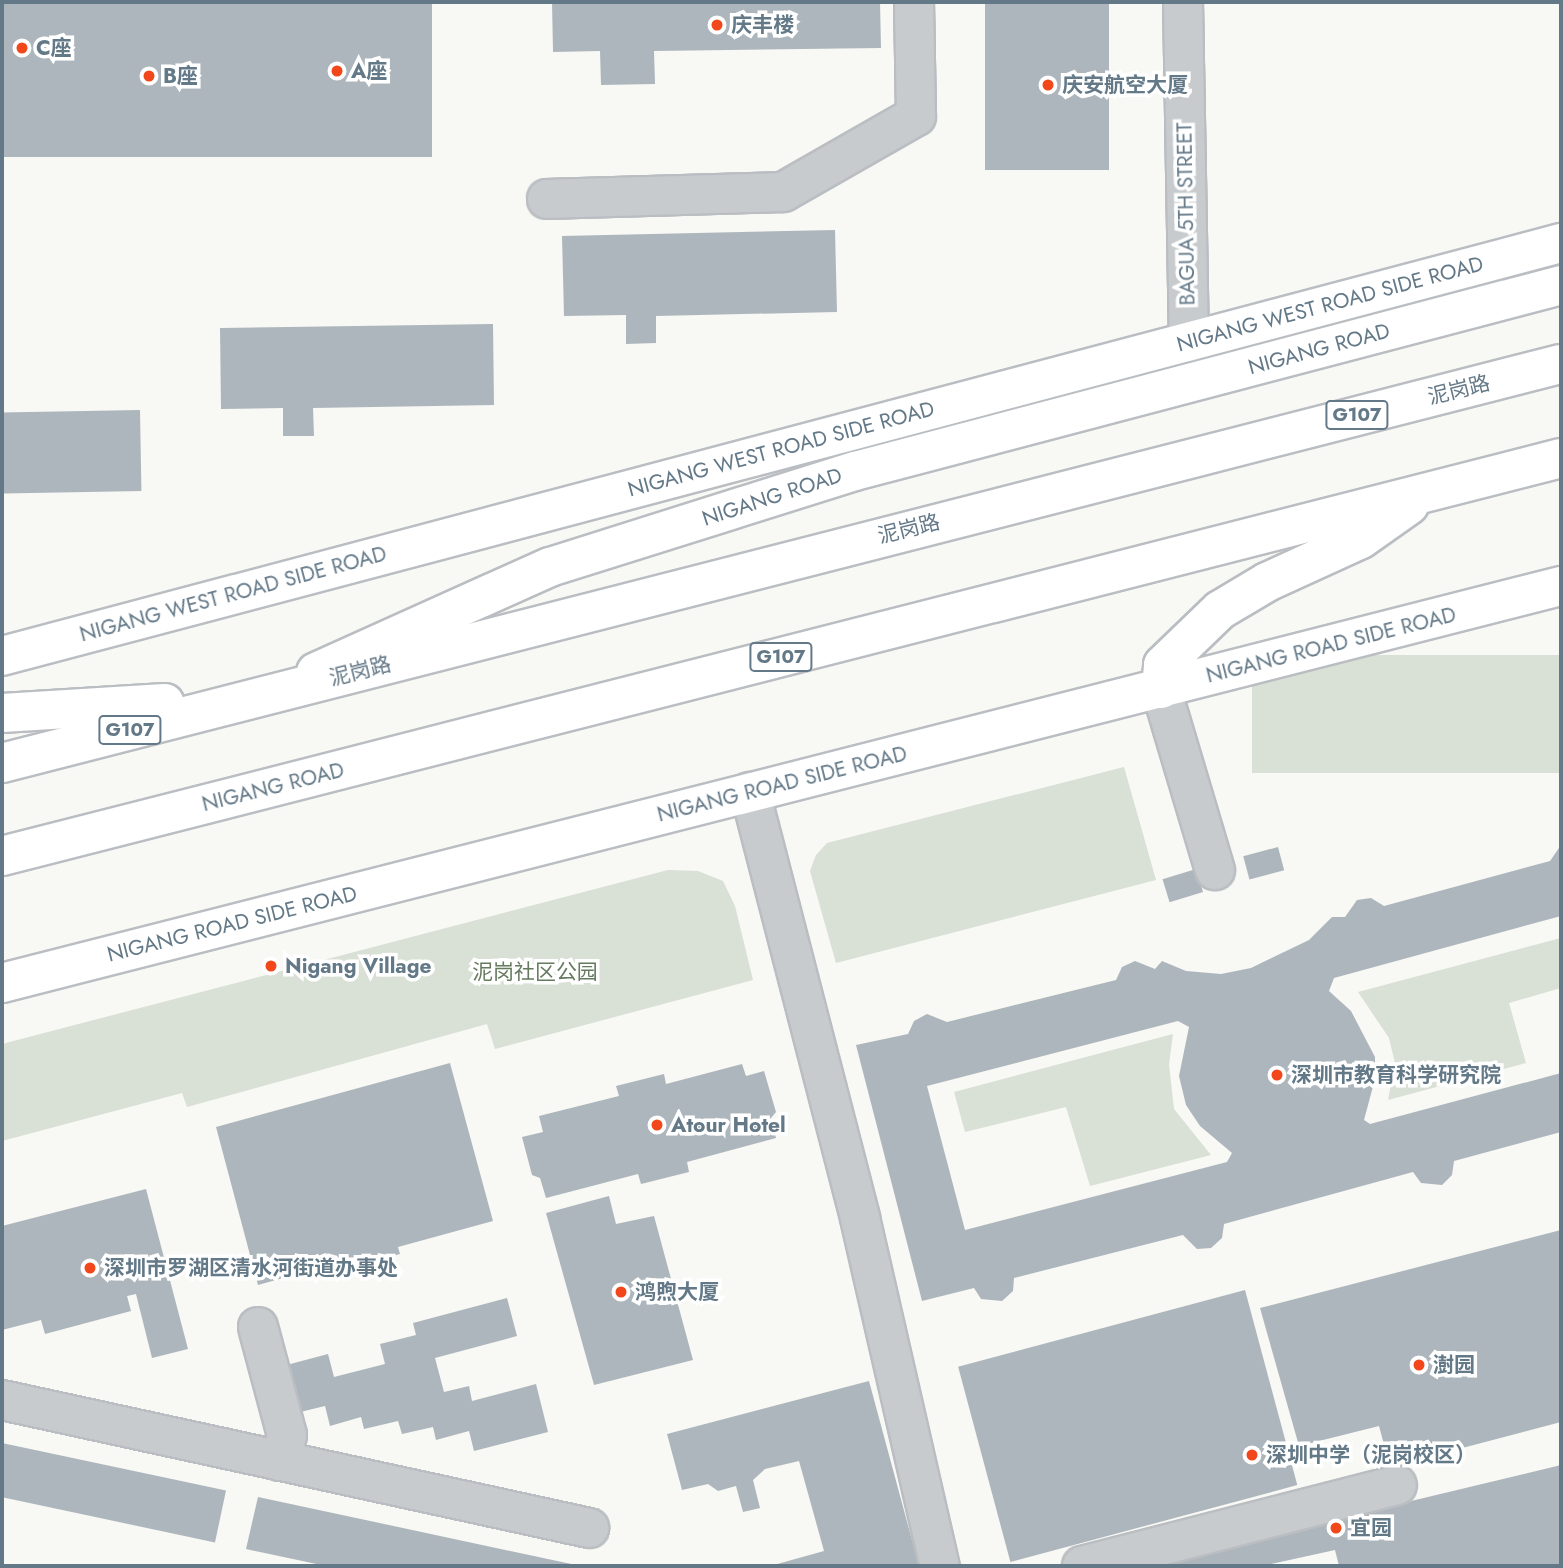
<!DOCTYPE html>
<html>
<head>
<meta charset="utf-8">
<style>
	body { margin:0 }
	#map { position:relative; width:1563px; height:1568px; overflow:hidden; background:#f8f8f4; font-family:Jost,"Noto Sans SC",sans-serif }
	div>[style] { position:absolute }
	.green>* { inset:0; background:#d9e0d5; transform-origin:0 0 }
	.building>* { inset:0; background:#adb6bc; transform-origin:0 0 }
	.roads { filter:drop-shadow(2px 0 #babec2) drop-shadow(-2px 0 #babec2) drop-shadow(0 2px #babec2) drop-shadow(0 -2px #babec2) }
	.minor>* { height:38px; margin:-19px; padding:0 19px; transform-origin:19px; border-radius:19px; background:#c7cbce }
	.major>* { height:38px; margin:-19px; padding:0 19px; transform-origin:19px; border-radius:19px; background:#fff }
	.highway>* { height:38px; margin:-19px; padding:0 19px; transform-origin:19px; border-radius:19px; background:#fff }
	.dots>* { width:19px; height:19px; translate:-50% -50%; box-sizing:border-box; border:4px solid #fff; border-radius:50% }
	span { translate:-50% -50%; white-space:nowrap; text-align:center; line-height:1.15; -webkit-text-stroke:7px #fff; paint-order:stroke }
	.shield-label span { padding:2px 5px; background:#fff; border:2px solid; border-radius:5px; -webkit-text-stroke-width:0 }
	.shield-label { font-size:19px; color:#647988; font-weight:700 }
	.poi-label { font-size:21px; color:#647988; font-weight:700 }
	.left { translate:0 -50%; text-align:left }
	.street-label { font-size:21px; color:#647988 }
	.park-label { font-size:21px; color:#667a60 }
	.frame { position:absolute; inset:0; border:4px solid #647988; pointer-events:none }
</style>
</head>
<body>
<div id="map">
	<div class="green">
		<i style="left:1561px;top:655px;width:118px;height:309px;rotate:90deg"></i>
		<i style="clip-path:polygon(1124px 767px,1156px 880px,836px 963px,810px 871px,816px 855px,827px 843px)"></i>
		<i style="clip-path:polygon(668px 870px,698px 871px,723px 881px,735px 906px,753px 980px,495px 1049px,487px 1024px,187px 1107px,182px 1093px,2px 1141px,2px 1044px)"></i>
		<i style="clip-path:polygon(1561px 938px,1561px 988px,1509px 1003px,1526px 1063px,1388px 1100px,1395px 1063px,1389px 1038px,1358px 992px)"></i>
		<i style="clip-path:polygon(1173px 1034px,1169px 1064px,1174px 1109px,1211px 1155px,1090px 1186px,1066px 1107px,965px 1132px,954px 1092px)"></i>
	</div>
	<div class="building">
		<i style="left:2px;top:2px;width:430px;height:155px"></i>
		<i style="clip-path:polygon(552px 2px,880px 2px,881px 48px,654px 51px,655px 84px,601px 85px,600px 51px,553px 52px)"></i>
		<i style="left:985px;top:2px;width:124px;height:168px"></i>
		<i style="clip-path:polygon(835px 230px,837px 312px,656px 316px,656px 343px,626px 344px,626px 315px,564px 316px,562px 236px)"></i>
		<i style="clip-path:polygon(493px 324px,494px 405px,313px 408px,314px 436px,283px 436px,283px 408px,221px 409px,220px 328px)"></i>
		<i style="left:140px;top:410px;width:81px;height:138px;rotate:89deg"></i>
		<i style="clip-path:polygon(evenodd,1561px 845px,1561px 916px,1334px 978px,1329px 991px,1351px 1011px,1375px 1057px,1375px 1079px,1364px 1120px,1370px 1124px,1561px 1073px,1561px 1132px,1454px 1161px,1452px 1175px,1442px 1185px,1421px 1183px,1413px 1172px,1224px 1224px,1222px 1238px,1211px 1248px,1197px 1249px,1183px 1235px,1014px 1278px,1013px 1291px,1002px 1301px,981px 1299px,974px 1288px,922px 1301px,856px 1045px,908px 1034px,914px 1021px,927px 1014px,947px 1022px,1116px 980px,1122px 967px,1135px 961px,1155px 969px,1162px 961px,1186px 971px,1221px 974px,1251px 968px,1309px 940px,1332px 917px,1345px 917px,1357px 900px,1371px 898px,1384px 906px,1550px 861px,1561px 845px,1178px 1021px,1189px 1027px,1179px 1076px,1186px 1105px,1200px 1126px,1232px 1153px,1227px 1162px,965px 1230px,927px 1086px,1178px 1021px)"></i>
		<i style="left:1278px;top:847px;width:24px;height:36px;rotate:75deg"></i>
		<i style="left:1196px;top:869px;width:24px;height:35px;rotate:73deg"></i>
		<i style="clip-path:polygon(450px 1063px,493px 1221px,398px 1247px,400px 1254px,339px 1270px,337px 1263px,258px 1285px,216px 1127px)"></i>
		<i style="clip-path:polygon(742px 1064px,746px 1076px,764px 1071px,776px 1112px,771px 1118px,776px 1138px,687px 1162px,689px 1172px,641px 1184px,638px 1174px,546px 1198px,540px 1178px,532px 1175px,522px 1137px,543px 1132px,539px 1116px,619px 1096px,616px 1086px,664px 1074px,666px 1084px)"></i>
		<i style="clip-path:polygon(146px 1189px,188px 1349px,152px 1358px,136px 1294px,127px 1296px,131px 1311px,45px 1334px,41px 1320px,2px 1330px,2px 1226px)"></i>
		<i style="clip-path:polygon(609px 1196px,616px 1224px,654px 1216px,693px 1360px,594px 1385px,546px 1213px)"></i>
		<i style="clip-path:polygon(1561px 1230px,1561px 1422px,1390px 1467px,1379px 1426px,1299px 1446px,1260px 1308px)"></i>
		<i style="left:1245px;top:1290px;width:202px;height:297px;rotate:75deg"></i>
		<i style="clip-path:polygon(507px 1298px,517px 1336px,435px 1358px,444px 1392px,469px 1386px,472px 1401px,536px 1384px,548px 1432px,474px 1451px,469px 1431px,436px 1440px,433px 1427px,402px 1434px,398px 1421px,364px 1429px,361px 1417px,330px 1426px,325px 1406px,292px 1414px,279px 1367px,328px 1354px,334px 1377px,385px 1364px,380px 1344px,416px 1335px,413px 1323px)"></i>
		<i style="clip-path:polygon(869px 1381px,919px 1566px,770px 1566px,824px 1551px,799px 1461px,765px 1469px,753px 1480px,760px 1508px,743px 1512px,736px 1486px,718px 1491px,708px 1484px,682px 1490px,667px 1434px)"></i>
		<i style="left:2px;top:1443px;width:229px;height:53px;rotate:12deg"></i>
		<i style="clip-path:polygon(1561px 1465px,1561px 1566px,1339px 1566px,1335px 1550px,1262px 1566px,1140px 1566px)"></i>
		<i style="clip-path:polygon(258px 1497px,576px 1565px,576px 1566px,326px 1566px,246px 1549px)"></i>
	</div>
	<div class="roads">
		<div class="minor">
			<i style="left:1183px;top:2px;width:340px;rotate:89deg"></i>
			<i style="left:547px;top:199px;width:236px;rotate:-1.7deg"></i>
			<i style="left:783px;top:192px;width:153px;rotate:-29.7deg"></i>
			<i style="left:916px;top:116px;width:114px;rotate:-91deg"></i>
			<i style="left:1161px;top:689px;width:189px;rotate:73.4deg"></i>
			<i style="left:750px;top:792px;width:440px;rotate:75.5deg"></i>
			<i style="left:860px;top:1218px;width:357px;rotate:77.1deg"></i>
			<i style="left:258px;top:1327px;width:112px;rotate:75deg"></i>
			<i style="left:287px;top:1435px;width:27px;rotate:105deg"></i>
			<i style="left:2px;top:1400px;width:601px;rotate:12.3deg"></i>
			<i style="left:1082px;top:1566px;width:325px;rotate:-14.4deg"></i>
		</div>
		<div class="major">
			<i style="left:2px;top:656px;width:1613px;rotate:-14.84deg"></i>
			<i style="left:316px;top:672px;width:256px;rotate:-24.2deg"></i>
			<i style="left:550px;top:567px;width:320px;rotate:-17.5deg"></i>
			<i style="left:855px;top:471px;width:730px;rotate:-14.76deg"></i>
			<i style="left:2px;top:983px;width:1609px;rotate:-14.29deg"></i>
		</div>
		<div class="highway">
			<i style="left:1161px;top:689px;width:24px;rotate:-85deg"></i>
			<i style="left:1163px;top:665px;width:79px;rotate:-44deg"></i>
			<i style="left:1220px;top:610px;width:55px;rotate:-30.8deg"></i>
			<i style="left:1267px;top:582px;width:103px;rotate:-24.6deg"></i>
			<i style="left:1361px;top:539px;width:59px;rotate:-35.3deg"></i>
			<i style="left:2px;top:713px;width:163px;rotate:-3.5deg"></i>
			<i style="left:2px;top:763px;width:1609px;rotate:-14.36deg"></i>
			<i style="left:2px;top:856px;width:1609px;rotate:-14.32deg"></i>
		</div>
	</div>
	<div class="dots">
		<i style="left:717px;top:25px;background:#f2471a"></i>
		<i style="left:22px;top:48px;background:#f2471a"></i>
		<i style="left:337px;top:71px;background:#f2471a"></i>
		<i style="left:149px;top:76px;background:#f2471a"></i>
		<i style="left:1048px;top:85px;background:#f2471a"></i>
		<i style="left:271px;top:966px;background:#f2471a"></i>
		<i style="left:1277px;top:1075px;background:#f2471a"></i>
		<i style="left:657px;top:1125px;background:#f2471a"></i>
		<i style="left:90px;top:1268px;background:#f2471a"></i>
		<i style="left:621px;top:1292px;background:#f2471a"></i>
		<i style="left:1419px;top:1365px;background:#f2471a"></i>
		<i style="left:1252px;top:1455px;background:#f2471a"></i>
		<i style="left:1336px;top:1528px;background:#f2471a"></i>
	</div>
	<div class="shield-label">
		<span style="left:1357px;top:415px">G107</span>
		<span style="left:781px;top:657px">G107</span>
		<span style="left:130px;top:730px">G107</span>
	</div>
	<div class="poi-label">
		<span class="left" style="left:731px;top:25px">庆丰楼</span>
		<span class="left" style="left:36px;top:48px">C座</span>
		<span class="left" style="left:351px;top:71px">A座</span>
		<span class="left" style="left:163px;top:76px">B座</span>
		<span class="left" style="left:1062px;top:85px">庆安航空大厦</span>
		<span class="left" style="left:285px;top:966px">Nigang Village</span>
		<span class="left" style="left:1291px;top:1075px">深圳市教育科学研究院</span>
		<span class="left" style="left:671px;top:1125px">Atour Hotel</span>
		<span class="left" style="left:104px;top:1268px">深圳市罗湖区清水河街道办事处</span>
		<span class="left" style="left:635px;top:1292px">鸿煦大厦</span>
		<span class="left" style="left:1433px;top:1365px">澍园</span>
		<span class="left" style="left:1266px;top:1455px">深圳中学（泥岗校区）</span>
		<span class="left" style="left:1350px;top:1528px">宜园</span>
	</div>
	<div class="street-label">
		<span style="left:1186px;top:214px;rotate:-91deg">BAGUA 5TH STREET</span>
		<span style="left:1330px;top:304px;rotate:-15deg">NIGANG WEST ROAD SIDE ROAD</span>
		<span style="left:1319px;top:349px;rotate:-15deg">NIGANG ROAD</span>
		<span style="left:1459px;top:390px;rotate:-14deg">泥岗路</span>
		<span style="left:781px;top:449px;rotate:-15deg">NIGANG WEST ROAD SIDE ROAD</span>
		<span style="left:772px;top:497px;rotate:-18deg">NIGANG ROAD</span>
		<span style="left:909px;top:529px;rotate:-14deg">泥岗路</span>
		<span style="left:233px;top:594px;rotate:-15deg">NIGANG WEST ROAD SIDE ROAD</span>
		<span style="left:1331px;top:645px;rotate:-14deg">NIGANG ROAD SIDE ROAD</span>
		<span style="left:360px;top:671px;rotate:-14deg">泥岗路</span>
		<span style="left:782px;top:784px;rotate:-14deg">NIGANG ROAD SIDE ROAD</span>
		<span style="left:273px;top:787px;rotate:-14deg">NIGANG ROAD</span>
		<span style="left:232px;top:924px;rotate:-14deg">NIGANG ROAD SIDE ROAD</span>
	</div>
	<div class="park-label">
		<span style="left:535px;top:972px">泥岗社区公园</span>
	</div>
	<div class="frame"></div>
</div>
</body>
</html>
